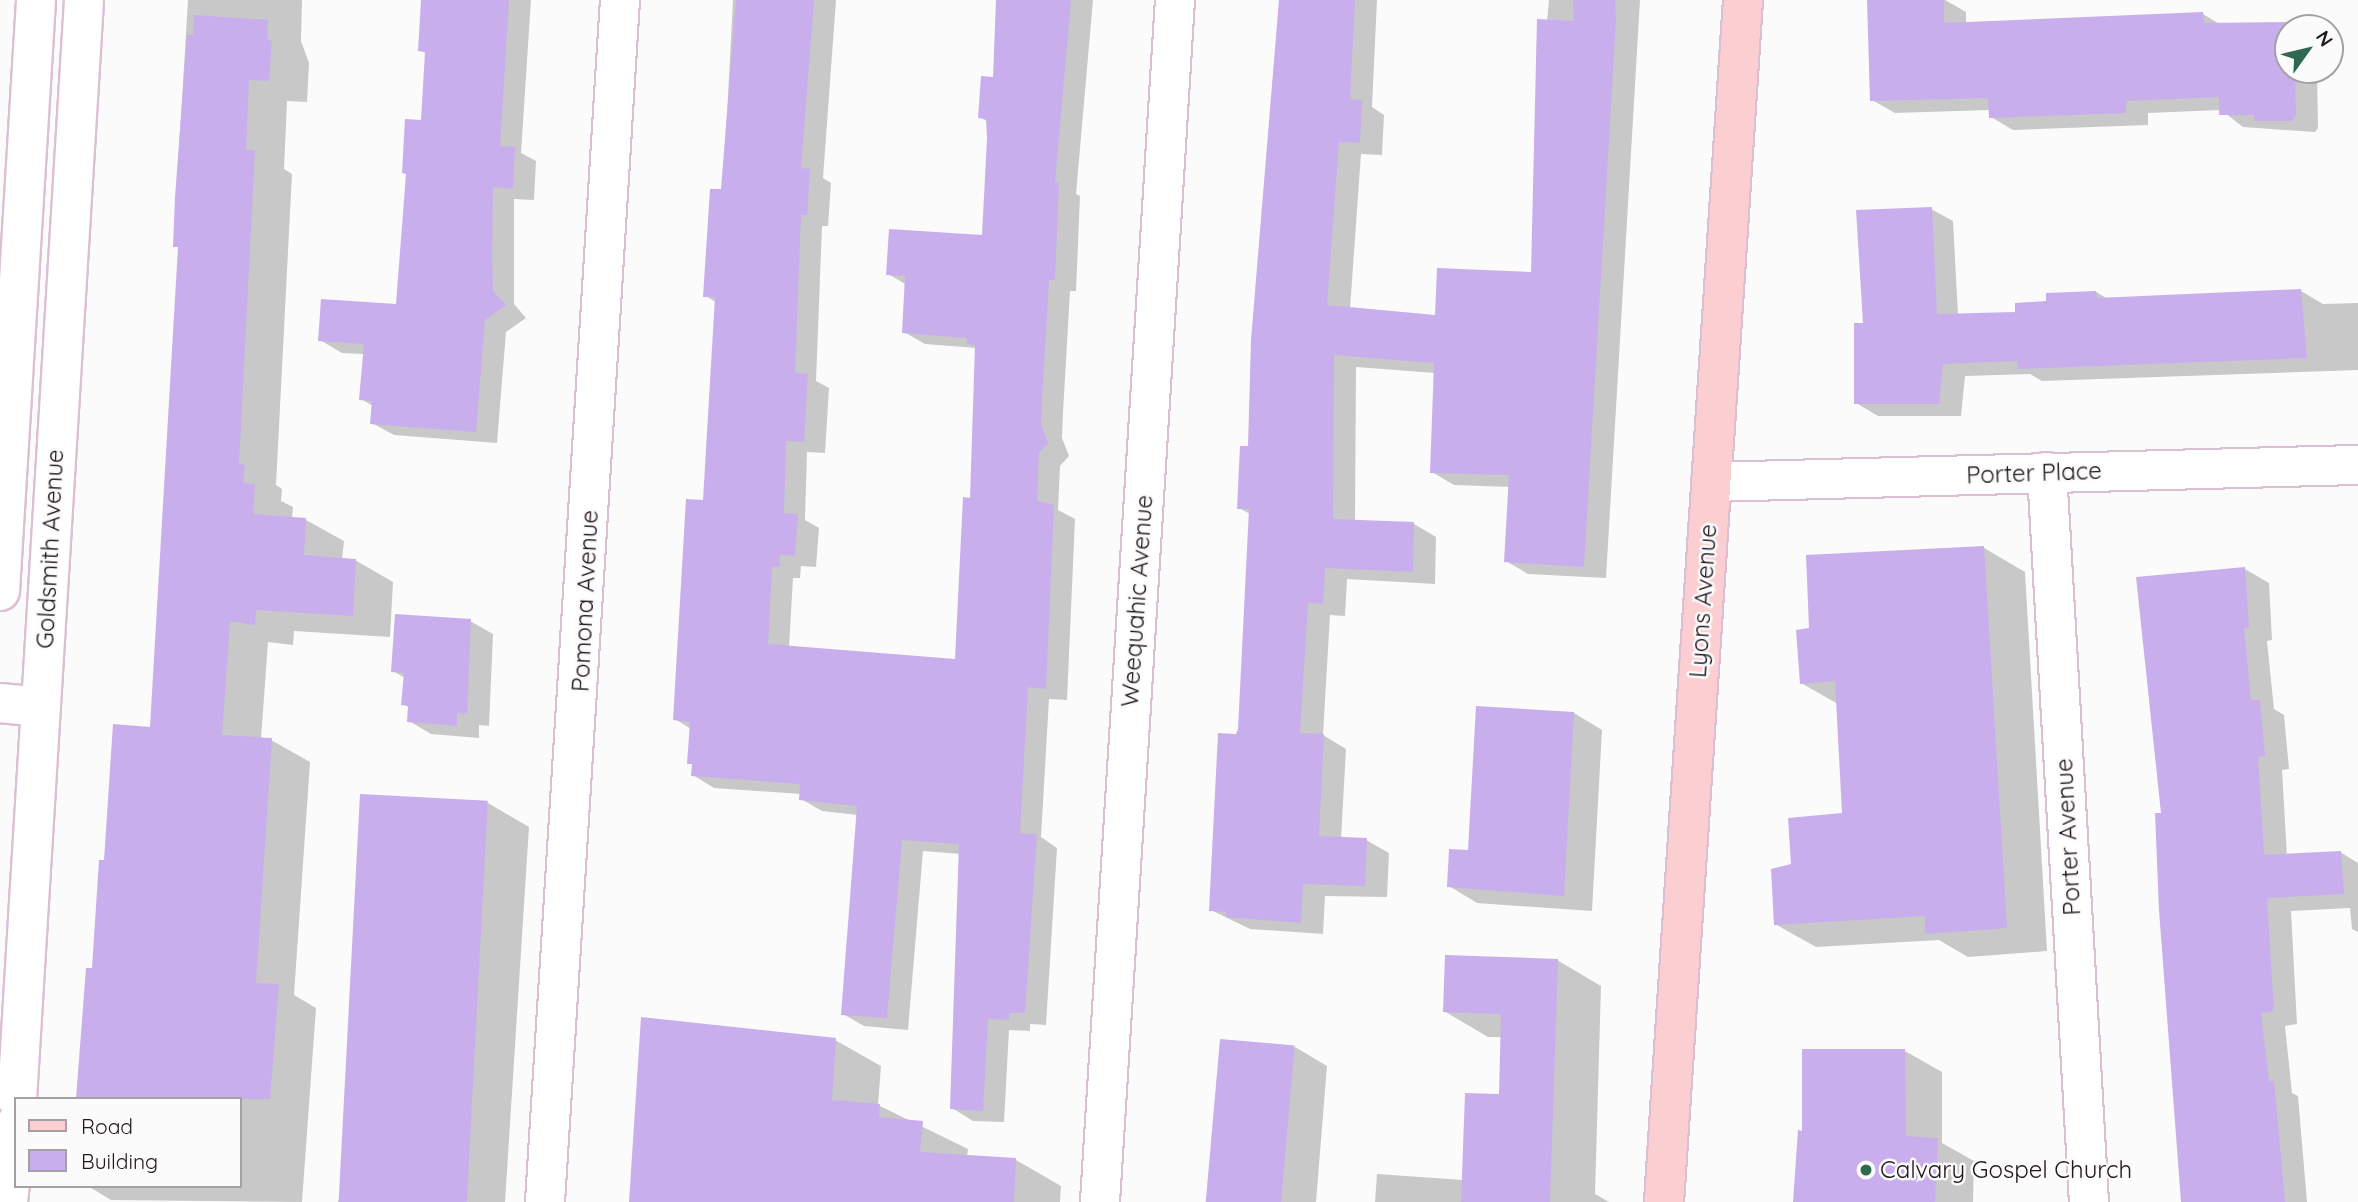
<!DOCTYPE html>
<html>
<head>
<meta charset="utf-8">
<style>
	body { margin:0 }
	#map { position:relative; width:2358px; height:1202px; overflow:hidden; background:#fbfbfb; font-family:Quicksand,sans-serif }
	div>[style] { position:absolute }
	.shadow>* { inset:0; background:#0003 }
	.building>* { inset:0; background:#c8aeec; transform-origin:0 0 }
	.roads { filter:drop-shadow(2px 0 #dcbfd3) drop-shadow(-2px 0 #dcbfd3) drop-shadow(0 2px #dcbfd3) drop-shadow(0 -2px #dcbfd3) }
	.minor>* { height:38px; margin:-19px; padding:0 19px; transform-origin:19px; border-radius:19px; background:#fff }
	.major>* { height:38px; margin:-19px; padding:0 19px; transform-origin:19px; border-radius:19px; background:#fbced2 }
	.dots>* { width:19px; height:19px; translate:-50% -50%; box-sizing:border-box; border:4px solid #fbfbfb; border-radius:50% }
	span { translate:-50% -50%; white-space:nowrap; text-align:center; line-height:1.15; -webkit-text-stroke:5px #fbfbfb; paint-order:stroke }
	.street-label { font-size:24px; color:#21171e }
	.poi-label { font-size:24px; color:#21171e }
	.left { translate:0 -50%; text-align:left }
	.legend { position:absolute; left:14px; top:1097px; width:228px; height:91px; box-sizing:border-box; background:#fbfbfb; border:2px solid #a4a0a3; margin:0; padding:9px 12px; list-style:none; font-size:21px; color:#21171e }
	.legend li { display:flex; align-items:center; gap:14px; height:35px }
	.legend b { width:35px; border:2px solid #a4a0a3 }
	.north { position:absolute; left:2274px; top:14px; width:70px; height:70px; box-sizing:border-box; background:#fbfbfb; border:2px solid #a4a0a3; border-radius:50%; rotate:56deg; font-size:19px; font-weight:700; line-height:28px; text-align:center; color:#21171e }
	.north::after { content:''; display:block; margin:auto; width:24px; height:32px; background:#306951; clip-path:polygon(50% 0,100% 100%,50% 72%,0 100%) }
</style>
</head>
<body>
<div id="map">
	<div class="shadow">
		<i style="clip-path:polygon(188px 0,302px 0,301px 41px,309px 63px,307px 102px,287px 101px,284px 169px,292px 174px,276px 485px,282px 489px,281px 501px,293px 507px,292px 519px,306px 520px,344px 541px,342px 560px,355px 560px,393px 582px,390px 637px,294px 631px,293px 645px,268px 642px,261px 739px,271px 740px,310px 762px,294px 995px,316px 1008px,302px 1202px,111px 1200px,88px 1186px,240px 1186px,240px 1099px,93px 970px,106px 862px,151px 728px,180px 248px,175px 246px,176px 197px)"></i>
		<i style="clip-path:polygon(422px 0,531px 0,521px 153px,536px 161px,534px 200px,514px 199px,514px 304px,526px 318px,506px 332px,497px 443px,394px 435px,372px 423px,373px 406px,361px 399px,364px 354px,342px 353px,320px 340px,397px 306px,423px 122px,427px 54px,420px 50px)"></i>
		<i style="clip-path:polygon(733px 0,836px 0,823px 178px,831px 183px,828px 226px,822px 226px,816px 381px,829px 388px,825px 453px,807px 452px,805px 520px,819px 528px,816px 567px,801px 566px,800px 578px,793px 578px,789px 648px,957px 661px,971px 499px,977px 348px,925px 344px,904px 332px,907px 285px,888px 274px,984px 237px,988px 122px,980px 117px,995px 79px,998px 0,1093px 0,1076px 194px,1080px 196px,1076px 291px,1070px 291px,1063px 413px,1062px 438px,1069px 456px,1060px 466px,1058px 510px,1075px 519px,1067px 700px,1049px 699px,1041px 837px,1057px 848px,1046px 1025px,1030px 1024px,1030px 1031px,1009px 1030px,1004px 1122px,973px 1121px,952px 1108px,961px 854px,923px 851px,908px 1030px,864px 1026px,843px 1014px,858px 815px,822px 811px,801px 799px,801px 794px,714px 788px,693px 775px,691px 729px,675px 719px,704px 502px,716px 302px,705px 296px,723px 191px)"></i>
		<i style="clip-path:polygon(1282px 0,1377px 0,1372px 107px,1384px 115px,1382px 155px,1361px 154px,1350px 309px,1437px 316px,1532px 274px,1540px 67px,1536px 64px,1538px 21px,1547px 21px,1549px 0,1640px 0,1606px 578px,1528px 574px,1506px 561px,1510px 487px,1454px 485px,1432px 472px,1435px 373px,1356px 367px,1355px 522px,1414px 524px,1436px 537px,1435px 584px,1347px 579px,1345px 616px,1330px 615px,1323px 735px,1346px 749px,1341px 839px,1366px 840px,1389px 853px,1387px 897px,1325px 896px,1323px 934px,1250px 929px,1211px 910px,1239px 729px,1250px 514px,1239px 508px,1250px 448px)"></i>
		<i style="clip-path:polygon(1901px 0,1945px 0,1966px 12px,1966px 24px,2203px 14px,2221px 25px,2295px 24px,2301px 28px,2288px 28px,2288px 70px,2317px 70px,2318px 128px,2315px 132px,2243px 127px,2221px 110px,2148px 113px,2148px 125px,2013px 130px,1991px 117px,1990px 110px,1895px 113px,1872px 100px)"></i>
		<i style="clip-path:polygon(1931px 209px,1953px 221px,1958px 315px,2017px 313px,2096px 292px,2108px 299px,2301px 291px,2323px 304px,2358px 303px,2358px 370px,2042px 381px,2030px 374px,1965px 376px,1961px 416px,1878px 416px,1856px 403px,1865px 324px)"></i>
		<i style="clip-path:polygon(1984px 548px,2025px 572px,2047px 951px,1968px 957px,1939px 940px,1816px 947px,1775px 924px,1793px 865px,1844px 815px,1838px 704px,1801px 683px,1811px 630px)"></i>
		<i style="clip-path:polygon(2245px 569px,2269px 583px,2272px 640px,2267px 641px,2274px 709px,2284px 715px,2289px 769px,2282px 770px,2287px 856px,2340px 852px,2358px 863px,2358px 932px,2352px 929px,2350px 908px,2291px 911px,2297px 1024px,2285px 1026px,2292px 1093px,2298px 1096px,2307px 1202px,2183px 1202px,2163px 814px)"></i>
		<i style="clip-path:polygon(470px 621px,493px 634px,489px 726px,479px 725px,479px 738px,431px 734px,409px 721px,410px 708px,403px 704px,405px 678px,393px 671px)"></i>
		<i style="clip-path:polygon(1574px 713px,1602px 730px,1592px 911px,1477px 903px,1449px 886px)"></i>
		<i style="clip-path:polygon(488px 803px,529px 827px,505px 1202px,338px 1202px)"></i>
		<i style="clip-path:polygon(1557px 960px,1601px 986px,1595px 1194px,1609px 1202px,1375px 1202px,1377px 1174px,1463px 1180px,1500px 1096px,1502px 1037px,1488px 1037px,1444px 1011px)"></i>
		<i style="clip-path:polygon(835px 1040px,881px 1066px,878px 1105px,968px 1149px,967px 1157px,1016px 1160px,1061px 1186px,1060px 1202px,630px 1202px)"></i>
		<i style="clip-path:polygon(1295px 1047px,1327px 1066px,1316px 1202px,1209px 1202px)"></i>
		<i style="clip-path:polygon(1905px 1051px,1942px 1072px,1942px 1143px,1974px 1161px,1973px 1202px,1795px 1202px,1804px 1133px)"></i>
	</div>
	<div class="building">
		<i style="clip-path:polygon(421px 0,509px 0,500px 146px,515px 147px,513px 189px,493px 187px,492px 258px,493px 291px,506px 305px,485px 320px,476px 432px,370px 424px,372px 401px,359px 400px,364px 344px,318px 341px,321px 299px,396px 304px,406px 174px,402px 173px,405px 119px,421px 120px,425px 52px,418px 51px)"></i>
		<i style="clip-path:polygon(736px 0,814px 0,801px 168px,810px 169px,807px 215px,801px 215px,795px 373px,808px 374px,804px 442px,786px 441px,784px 513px,798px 514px,795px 556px,780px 555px,779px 567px,772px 567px,768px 644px,955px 659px,963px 497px,970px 498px,975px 345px,967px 344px,967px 338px,902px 333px,905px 276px,886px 275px,889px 229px,982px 235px,987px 138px,986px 119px,978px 118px,981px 76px,993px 77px,996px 0,1071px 0,1055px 182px,1059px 182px,1055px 280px,1049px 280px,1042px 400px,1041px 425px,1048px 443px,1039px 453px,1037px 501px,1054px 505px,1046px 689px,1028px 687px,1020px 833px,1037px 834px,1025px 1013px,1009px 1013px,1009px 1020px,988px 1019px,983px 1111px,950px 1109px,959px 844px,902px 840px,887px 1018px,841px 1015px,857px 806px,799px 800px,800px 784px,691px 776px,692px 764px,687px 764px,690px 722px,673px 720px,686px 499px,703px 500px,715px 297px,703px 297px,710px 189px,721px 189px)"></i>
		<i style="clip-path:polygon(1279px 0,1355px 0,1350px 99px,1362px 100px,1360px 143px,1339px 142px,1327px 305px,1435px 315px,1437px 268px,1531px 272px,1537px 19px,1574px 21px,1573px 0,1615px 0,1616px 20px,1584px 567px,1504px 562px,1509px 475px,1430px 473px,1434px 363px,1334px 355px,1333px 519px,1414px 522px,1413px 572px,1325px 568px,1323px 604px,1308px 603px,1300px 733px,1324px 734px,1319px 836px,1367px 838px,1365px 886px,1303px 884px,1301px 923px,1226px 917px,1226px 912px,1209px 911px,1218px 733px,1236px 734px,1238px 729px,1249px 509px,1237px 509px,1240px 446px,1248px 446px,1251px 340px)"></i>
		<i style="clip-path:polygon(1867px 0,1944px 0,1944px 23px,2203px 12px,2204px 23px,2295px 22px,2295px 28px,2288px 28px,2288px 70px,2295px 70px,2296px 115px,2292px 121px,2254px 121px,2254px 115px,2219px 115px,2219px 97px,2126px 101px,2126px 113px,1989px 118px,1988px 98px,1870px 101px)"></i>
		<i style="clip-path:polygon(194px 15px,268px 20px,267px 39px,272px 40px,269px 81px,249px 80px,246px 150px,255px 150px,239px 464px,245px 465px,243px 483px,255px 484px,253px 514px,306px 518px,304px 555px,356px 559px,353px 616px,256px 610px,255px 625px,230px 621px,222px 735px,272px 738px,256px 983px,279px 984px,270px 1099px,76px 1099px,86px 968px,92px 968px,99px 860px,104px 860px,113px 724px,150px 727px,178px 247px,173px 247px,175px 197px,187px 35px,193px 35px)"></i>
		<i style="clip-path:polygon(1932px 207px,1937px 314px,2015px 312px,2015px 303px,2046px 301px,2046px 293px,2096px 291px,2097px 298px,2301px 289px,2307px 358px,2018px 369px,2017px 361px,1943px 364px,1939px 404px,1854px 404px,1854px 323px,1863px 323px,1856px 210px)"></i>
		<i style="clip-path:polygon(1984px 546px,2007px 928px,1925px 934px,1925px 916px,1774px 925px,1771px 869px,1791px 864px,1788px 818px,1842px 813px,1835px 681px,1800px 684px,1796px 630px,1809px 628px,1806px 555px)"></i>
		<i style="clip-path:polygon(2245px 567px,2249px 627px,2244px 628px,2251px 700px,2260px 700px,2265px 756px,2258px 757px,2264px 855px,2341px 851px,2344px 894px,2267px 898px,2274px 1011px,2261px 1013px,2269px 1081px,2274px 1081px,2285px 1202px,2181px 1202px,2159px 910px,2155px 813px,2161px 813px,2136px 577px)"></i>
		<i style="clip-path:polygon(395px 614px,471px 619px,467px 714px,457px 713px,457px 726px,407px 722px,408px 706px,401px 705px,404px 673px,391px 672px)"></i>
		<i style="clip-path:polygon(1476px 706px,1574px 712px,1564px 896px,1447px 887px,1449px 849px,1468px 850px)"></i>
		<i style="left:360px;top:794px;width:128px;height:409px;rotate:3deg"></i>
		<i style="clip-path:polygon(1445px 955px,1558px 959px,1550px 1202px,1461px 1202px,1465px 1093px,1499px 1094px,1501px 1014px,1443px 1012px)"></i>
		<i style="clip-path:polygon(641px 1017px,836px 1038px,832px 1100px,880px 1104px,879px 1117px,923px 1121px,920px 1152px,1016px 1158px,1014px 1202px,629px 1202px)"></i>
		<i style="left:1220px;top:1039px;width:75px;height:164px;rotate:5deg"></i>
		<i style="clip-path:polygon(1802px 1049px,1905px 1049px,1906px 1136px,1938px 1138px,1935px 1202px,1793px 1202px,1798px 1130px,1802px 1131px)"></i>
	</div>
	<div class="roads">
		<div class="minor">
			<i style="left:2047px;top:472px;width:731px;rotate:86.71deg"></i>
			<i style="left:1711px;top:482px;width:647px;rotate:-1.51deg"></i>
			<i style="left:0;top:591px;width:592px;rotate:-86.51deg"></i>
			<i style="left:0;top:703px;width:41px;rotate:5.6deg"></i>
			<i style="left:17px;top:1099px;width:1101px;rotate:-86.51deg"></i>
			<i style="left:8px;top:1202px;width:79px;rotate:-84.2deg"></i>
			<i style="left:545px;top:1202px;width:1204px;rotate:-86.43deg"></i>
			<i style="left:1100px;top:1202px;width:1204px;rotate:-86.43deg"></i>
		</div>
		<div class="major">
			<i style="left:1664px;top:1202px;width:1205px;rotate:-86.24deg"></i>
		</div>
	</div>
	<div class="dots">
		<i style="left:1866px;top:1170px;background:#306951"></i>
	</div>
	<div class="street-label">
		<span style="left:2034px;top:473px;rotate:-2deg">Porter Place</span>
		<span style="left:50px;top:549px;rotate:-87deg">Goldsmith Avenue</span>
		<span style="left:585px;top:601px;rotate:-87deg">Pomona Avenue</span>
		<span style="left:1137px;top:601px;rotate:-86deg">Weequahic Avenue</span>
		<span style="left:1703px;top:601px;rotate:-86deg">Lyons Avenue</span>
		<span style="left:2068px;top:837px;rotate:-93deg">Porter Avenue</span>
	</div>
	<div class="poi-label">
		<span class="left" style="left:1880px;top:1170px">Calvary Gospel Church</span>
	</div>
	<ul class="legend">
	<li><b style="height:9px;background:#fbced2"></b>Road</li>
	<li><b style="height:19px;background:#c8aeec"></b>Building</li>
	</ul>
	<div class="north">N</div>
</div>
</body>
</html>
